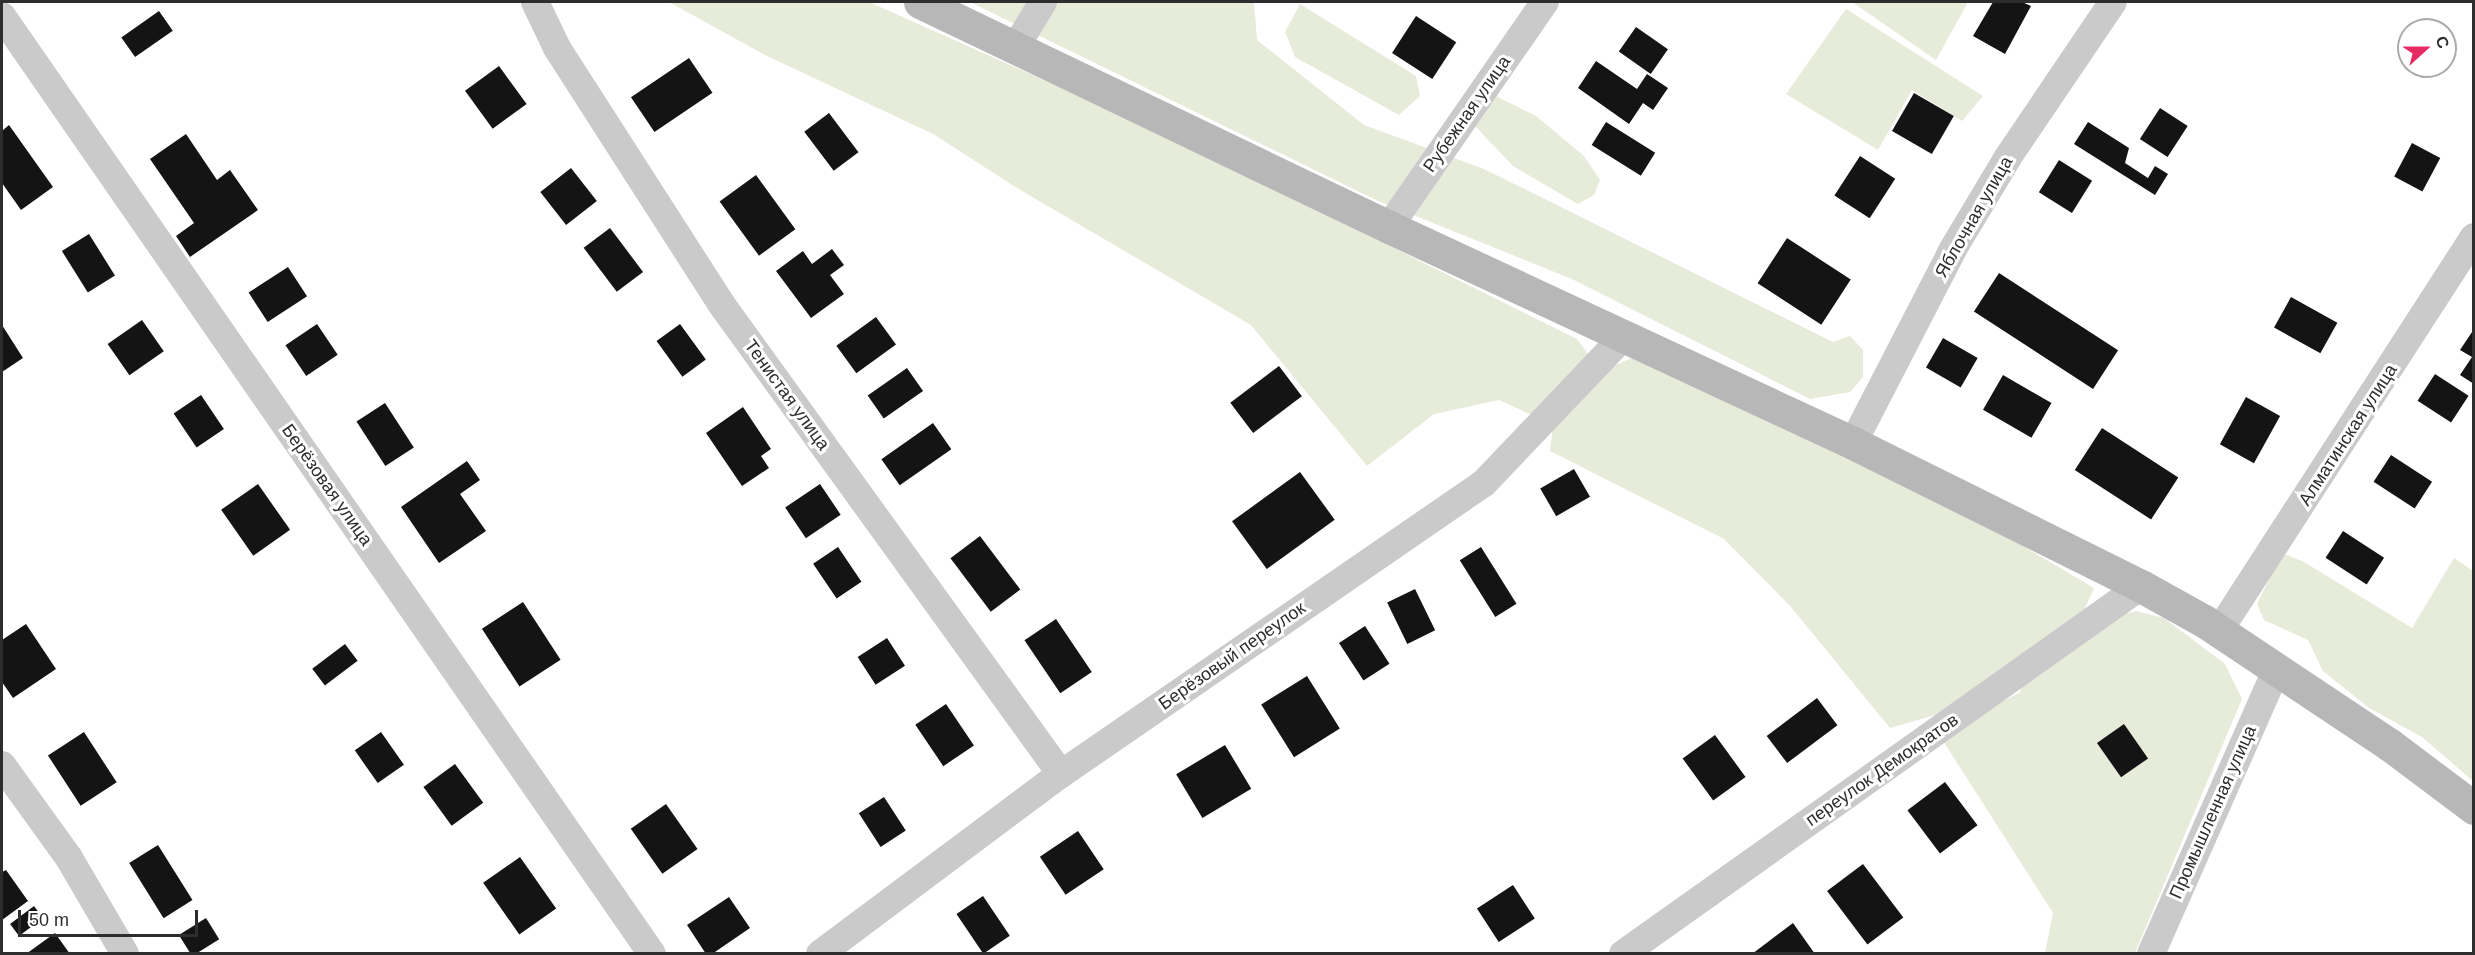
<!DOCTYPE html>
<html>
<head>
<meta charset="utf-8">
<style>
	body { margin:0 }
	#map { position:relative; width:2475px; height:955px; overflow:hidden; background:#fff; font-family:Arial,sans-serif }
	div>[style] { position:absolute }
	.green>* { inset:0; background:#e7ebda }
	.building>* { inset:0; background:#141414; transform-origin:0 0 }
	.street>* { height:28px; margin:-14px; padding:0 14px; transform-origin:14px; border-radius:14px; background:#cacaca }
	.secondary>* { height:33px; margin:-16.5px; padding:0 16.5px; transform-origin:16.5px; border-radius:16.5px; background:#b7b7b7 }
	span { translate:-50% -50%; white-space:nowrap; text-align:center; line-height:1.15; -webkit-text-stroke:6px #fff; paint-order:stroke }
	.street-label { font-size:18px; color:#2d2d2d }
	.frame { position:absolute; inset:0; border:3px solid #2d2d2d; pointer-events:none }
	.north { position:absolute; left:2397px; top:18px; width:60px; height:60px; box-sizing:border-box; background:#fff; border:2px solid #ababab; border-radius:50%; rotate:69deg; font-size:16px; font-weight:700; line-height:24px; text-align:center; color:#2d2d2d }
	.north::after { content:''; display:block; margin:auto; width:21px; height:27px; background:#e72c63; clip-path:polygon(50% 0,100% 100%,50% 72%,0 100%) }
	.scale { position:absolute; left:18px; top:910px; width:180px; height:27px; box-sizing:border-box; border:3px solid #2d2d2d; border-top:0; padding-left:8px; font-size:18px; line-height:21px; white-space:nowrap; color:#2d2d2d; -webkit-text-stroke:4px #fff; paint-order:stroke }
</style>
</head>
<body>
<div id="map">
	<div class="green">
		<i style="clip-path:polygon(669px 2px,869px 2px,1158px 131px,1577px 339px,1589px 355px,1534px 416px,1499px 400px,1434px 414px,1367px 466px,1251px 325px,1017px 188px,933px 134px,765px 55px)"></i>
		<i style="clip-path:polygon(970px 2px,1254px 2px,1257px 40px,1364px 125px,1484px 169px,1833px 342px,1850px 336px,1863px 350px,1863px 377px,1850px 392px,1810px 399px,1572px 279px,1376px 200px)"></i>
		<i style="clip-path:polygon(1852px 2px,1968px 2px,1936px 60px)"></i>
		<i style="clip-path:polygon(1300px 4px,1416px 76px,1420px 96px,1399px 115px,1295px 57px,1285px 32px)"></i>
		<i style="clip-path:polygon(1846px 9px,1983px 96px,1962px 121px,1912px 90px,1878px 150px,1786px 94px)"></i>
		<i style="clip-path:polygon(1492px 94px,1536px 116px,1584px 156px,1600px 180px,1594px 195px,1578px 204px,1513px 166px,1473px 124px)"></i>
		<i style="clip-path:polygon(1636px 356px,1957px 507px,2094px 588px,2083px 613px,1946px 712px,1890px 728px,1791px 607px,1724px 539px,1550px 451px,1553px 426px,1611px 367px)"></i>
		<i style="clip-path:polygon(2282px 553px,2304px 562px,2412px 628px,2454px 558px,2473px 571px,2473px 781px,2422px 737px,2369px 708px,2323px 671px,2308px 640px,2264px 620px,2257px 604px)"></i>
		<i style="clip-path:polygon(2136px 611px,2164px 618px,2225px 664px,2242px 699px,2135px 953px,2045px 953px,2053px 913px,1938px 733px,2019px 693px,2027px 677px,2124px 614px)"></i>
	</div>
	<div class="building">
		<i style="clip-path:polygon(1993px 2px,2022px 2px,2031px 6px,2005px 54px,1973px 36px)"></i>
		<i style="left:159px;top:11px;width:24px;height:46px;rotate:55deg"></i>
		<i style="left:1416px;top:16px;width:48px;height:44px;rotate:33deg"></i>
		<i style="left:1636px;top:27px;width:39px;height:30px;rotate:35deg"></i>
		<i style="left:689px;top:58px;width:42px;height:70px;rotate:56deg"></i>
		<i style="clip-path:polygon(1596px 61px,1637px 89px,1647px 74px,1668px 88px,1653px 110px,1643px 103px,1629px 124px,1578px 88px)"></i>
		<i style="left:499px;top:66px;width:47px;height:42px;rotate:54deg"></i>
		<i style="left:1914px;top:93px;width:46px;height:44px;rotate:30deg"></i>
		<i style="left:2160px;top:108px;width:33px;height:37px;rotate:33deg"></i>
		<i style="left:829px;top:113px;width:49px;height:31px;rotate:53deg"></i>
		<i style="left:1606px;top:122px;width:58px;height:27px;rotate:32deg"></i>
		<i style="clip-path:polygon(2088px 122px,2129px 148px,2125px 163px,2148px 178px,2155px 166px,2168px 174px,2155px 195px,2074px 144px)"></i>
		<i style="clip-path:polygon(9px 125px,53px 187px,21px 210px,2px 183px,2px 131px)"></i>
		<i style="clip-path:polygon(186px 134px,217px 180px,230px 170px,258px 210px,190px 257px,176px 236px,194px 223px,150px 159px)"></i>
		<i style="left:2412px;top:143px;width:32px;height:38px;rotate:28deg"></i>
		<i style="left:1860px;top:156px;width:42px;height:47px;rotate:33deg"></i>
		<i style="left:2059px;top:160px;width:39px;height:38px;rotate:32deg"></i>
		<i style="left:571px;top:168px;width:42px;height:39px;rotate:52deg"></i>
		<i style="left:756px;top:175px;width:67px;height:45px;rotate:54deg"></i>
		<i style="left:610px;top:228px;width:55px;height:33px;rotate:53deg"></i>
		<i style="left:89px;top:234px;width:49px;height:32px;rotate:58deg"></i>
		<i style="left:1787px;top:238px;width:76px;height:54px;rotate:33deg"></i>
		<i style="clip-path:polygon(832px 249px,844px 265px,830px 275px,844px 294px,811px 318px,776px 271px,803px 251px,812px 264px)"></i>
		<i style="left:288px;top:267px;width:35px;height:47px;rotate:57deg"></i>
		<i style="left:1999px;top:273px;width:142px;height:46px;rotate:33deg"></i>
		<i style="left:2291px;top:297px;width:53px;height:35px;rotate:29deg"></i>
		<i style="left:876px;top:317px;width:34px;height:49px;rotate:54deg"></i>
		<i style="left:142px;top:320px;width:38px;height:42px;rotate:55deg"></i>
		<i style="left:317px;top:324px;width:37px;height:38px;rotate:56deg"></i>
		<i style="left:680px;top:324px;width:44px;height:29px;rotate:54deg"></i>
		<i style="clip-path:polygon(2px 325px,23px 358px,2px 372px)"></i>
		<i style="clip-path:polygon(2474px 329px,2474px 384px,2460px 375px,2472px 357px,2460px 350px)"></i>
		<i style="left:1943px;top:338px;width:40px;height:34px;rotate:30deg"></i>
		<i style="left:1279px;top:366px;width:38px;height:61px;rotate:53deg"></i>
		<i style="left:907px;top:368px;width:28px;height:48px;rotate:55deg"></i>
		<i style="left:2435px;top:374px;width:40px;height:32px;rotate:33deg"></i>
		<i style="left:2003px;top:375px;width:56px;height:40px;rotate:30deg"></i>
		<i style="left:201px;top:395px;width:41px;height:33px;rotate:56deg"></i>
		<i style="left:2246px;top:397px;width:39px;height:54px;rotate:29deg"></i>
		<i style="left:385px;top:403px;width:53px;height:34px;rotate:57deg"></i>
		<i style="clip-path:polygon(743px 407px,771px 449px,761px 456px,769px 468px,742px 486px,706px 433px)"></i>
		<i style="left:933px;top:423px;width:32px;height:63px;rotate:55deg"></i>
		<i style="left:2102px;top:428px;width:91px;height:50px;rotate:33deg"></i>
		<i style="left:2391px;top:455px;width:49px;height:32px;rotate:33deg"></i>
		<i style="clip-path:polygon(467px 461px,480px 480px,460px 494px,486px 531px,439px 563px,401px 507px)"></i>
		<i style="left:1574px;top:469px;width:32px;height:39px;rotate:60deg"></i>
		<i style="left:1300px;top:472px;width:59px;height:84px;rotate:54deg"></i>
		<i style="left:258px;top:484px;width:56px;height:45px;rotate:55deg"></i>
		<i style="left:820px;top:484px;width:37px;height:42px;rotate:56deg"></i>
		<i style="left:2343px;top:531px;width:49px;height:32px;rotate:33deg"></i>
		<i style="left:980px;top:536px;width:67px;height:37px;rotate:53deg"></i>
		<i style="left:838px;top:547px;width:42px;height:30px;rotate:56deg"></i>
		<i style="left:1481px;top:547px;width:67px;height:25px;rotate:58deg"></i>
		<i style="left:1415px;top:589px;width:46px;height:31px;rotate:64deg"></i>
		<i style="left:523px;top:602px;width:69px;height:49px;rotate:57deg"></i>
		<i style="left:1056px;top:619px;width:64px;height:38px;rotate:56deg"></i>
		<i style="clip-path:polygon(26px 624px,56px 669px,13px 698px,2px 682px,2px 640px)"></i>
		<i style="left:1365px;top:626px;width:45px;height:31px;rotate:57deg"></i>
		<i style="left:887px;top:638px;width:33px;height:35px;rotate:57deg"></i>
		<i style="left:345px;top:644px;width:21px;height:41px;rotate:53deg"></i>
		<i style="left:1307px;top:676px;width:62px;height:54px;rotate:58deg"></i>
		<i style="left:1817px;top:698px;width:34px;height:63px;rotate:53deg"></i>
		<i style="left:946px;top:704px;width:50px;height:37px;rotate:56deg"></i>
		<i style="left:2124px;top:724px;width:42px;height:33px;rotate:55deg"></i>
		<i style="left:84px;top:732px;width:60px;height:43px;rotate:57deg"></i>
		<i style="left:381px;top:732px;width:40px;height:32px;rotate:55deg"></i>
		<i style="left:1715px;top:735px;width:52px;height:40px;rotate:54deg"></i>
		<i style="left:1225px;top:745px;width:51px;height:57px;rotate:59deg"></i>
		<i style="left:455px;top:764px;width:48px;height:39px;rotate:54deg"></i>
		<i style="left:1945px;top:782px;width:54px;height:47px;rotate:53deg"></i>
		<i style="left:884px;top:797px;width:40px;height:30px;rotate:57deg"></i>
		<i style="left:666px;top:804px;width:55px;height:43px;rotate:55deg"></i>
		<i style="left:1078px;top:831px;width:46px;height:46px;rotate:56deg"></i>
		<i style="left:158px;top:845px;width:65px;height:34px;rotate:58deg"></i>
		<i style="left:520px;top:857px;width:63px;height:45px;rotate:55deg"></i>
		<i style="left:1863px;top:864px;width:67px;height:45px;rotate:53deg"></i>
		<i style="clip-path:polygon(6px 870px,28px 901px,2px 920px,2px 872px)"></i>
		<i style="left:1513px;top:885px;width:40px;height:43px;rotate:57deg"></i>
		<i style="left:983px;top:896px;width:48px;height:32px;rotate:56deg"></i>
		<i style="clip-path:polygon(729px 897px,750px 928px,712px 954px,706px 954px,687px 925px)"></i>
		<i style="left:34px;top:906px;width:15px;height:30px;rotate:53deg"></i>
		<i style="left:206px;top:918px;width:25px;height:32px;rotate:58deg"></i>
		<i style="clip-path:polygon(1793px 923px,1815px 954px,1752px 954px)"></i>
		<i style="clip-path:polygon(55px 933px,70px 954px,26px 954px)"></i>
	</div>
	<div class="street">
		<i style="left:535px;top:2px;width:51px;rotate:64.4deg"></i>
		<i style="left:557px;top:48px;width:305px;rotate:57.3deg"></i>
		<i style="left:722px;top:305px;width:579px;rotate:54.14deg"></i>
		<i style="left:2px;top:16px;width:1141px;rotate:55.28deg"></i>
		<i style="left:1015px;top:48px;width:54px;rotate:-58.7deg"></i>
		<i style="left:1389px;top:227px;width:274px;rotate:-55.3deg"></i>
		<i style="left:1853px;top:443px;width:218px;rotate:-62.7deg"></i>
		<i style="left:1953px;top:249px;width:107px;rotate:-59.1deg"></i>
		<i style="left:2008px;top:157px;width:187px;rotate:-55.9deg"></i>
		<i style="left:2219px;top:631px;width:469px;rotate:-57.1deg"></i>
		<i style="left:2px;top:765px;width:115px;rotate:54.2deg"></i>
		<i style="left:69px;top:858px;width:111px;rotate:59.7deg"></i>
		<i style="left:820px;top:954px;width:301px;rotate:-36.8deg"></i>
		<i style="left:1061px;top:774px;width:513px;rotate:-34.53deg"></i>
		<i style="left:1484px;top:483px;width:203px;rotate:-46.4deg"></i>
		<i style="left:1623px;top:954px;width:635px;rotate:-35.39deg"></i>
		<i style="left:2151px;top:954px;width:310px;rotate:-66.2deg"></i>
	</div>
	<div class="secondary">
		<i style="left:920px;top:2px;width:520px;rotate:25.63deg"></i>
		<i style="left:1389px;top:227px;width:512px;rotate:24.96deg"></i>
		<i style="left:1853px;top:443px;width:322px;rotate:26.4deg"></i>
		<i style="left:2141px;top:586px;width:72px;rotate:29.1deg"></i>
		<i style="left:2204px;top:621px;width:224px;rotate:33.7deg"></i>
		<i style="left:2390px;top:745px;width:105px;rotate:36.9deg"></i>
	</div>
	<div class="street-label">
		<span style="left:1467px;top:114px;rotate:-55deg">Рубежная улица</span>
		<span style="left:1974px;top:217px;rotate:-60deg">Яблочная улица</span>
		<span style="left:787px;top:395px;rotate:54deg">Тенистая улица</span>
		<span style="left:2348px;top:435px;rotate:-57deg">Алматинская улица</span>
		<span style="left:327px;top:485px;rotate:55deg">Берёзовая улица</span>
		<span style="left:1232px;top:656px;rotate:-35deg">Берёзовый переулок</span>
		<span style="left:1882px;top:770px;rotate:-35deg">переулок Демократов</span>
		<span style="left:2213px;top:812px;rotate:-66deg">Промышленная улица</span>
	</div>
	<div class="frame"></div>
	<div class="north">С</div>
	<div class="scale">50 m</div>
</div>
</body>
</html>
